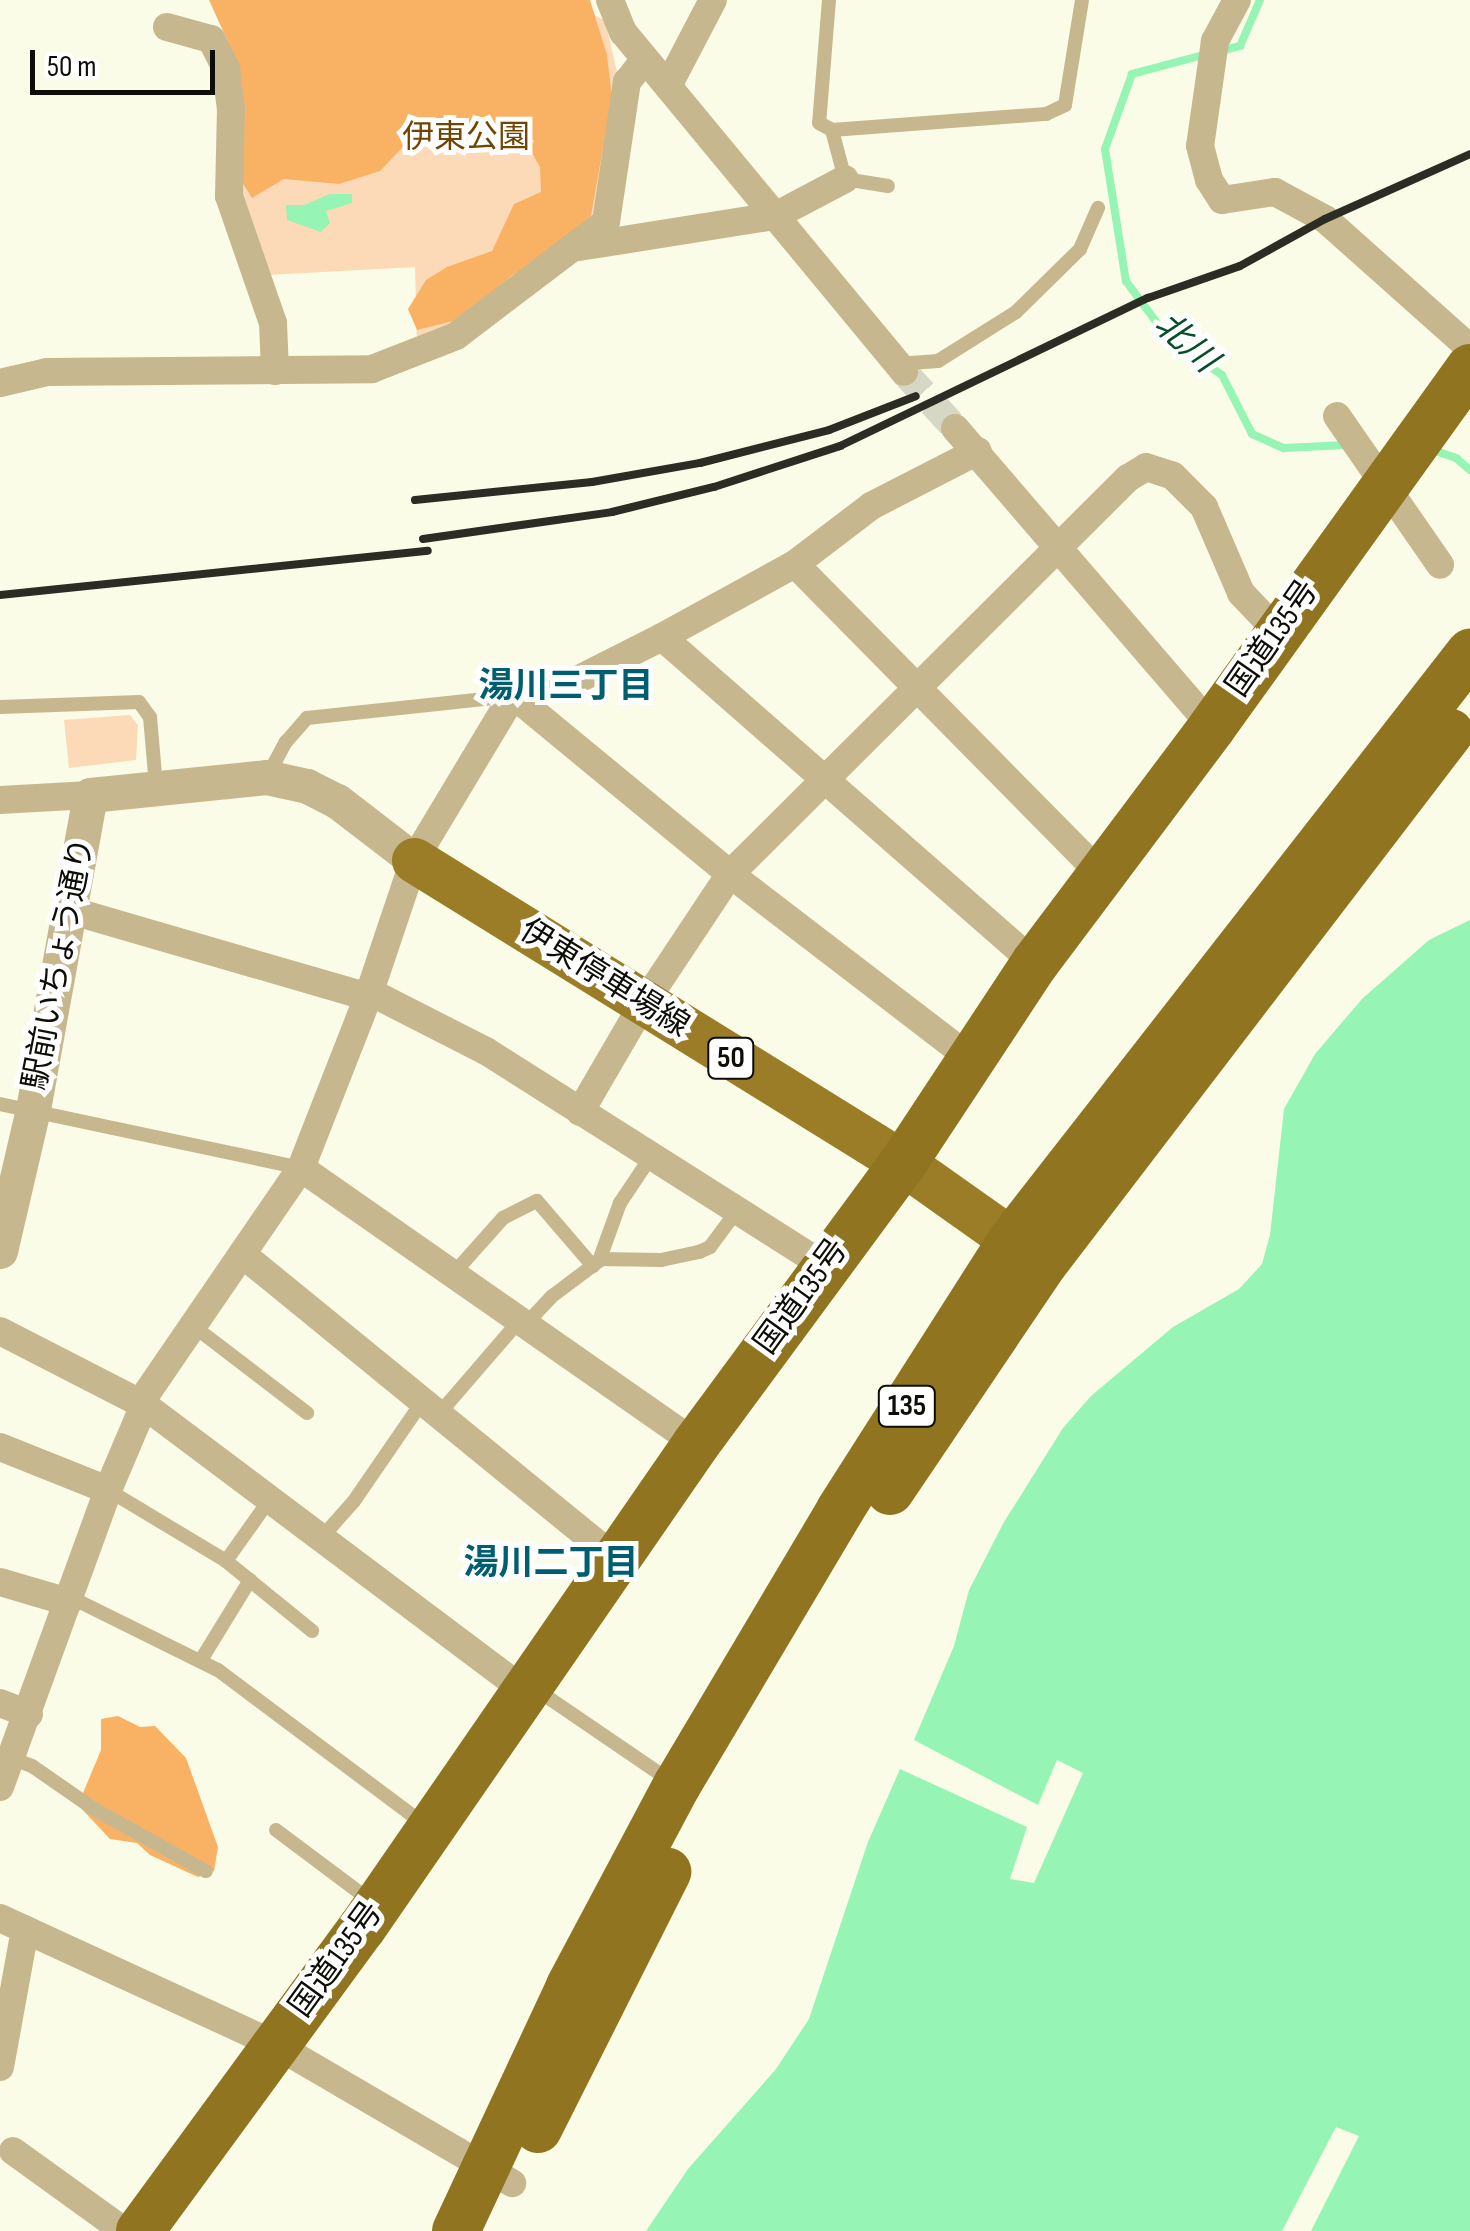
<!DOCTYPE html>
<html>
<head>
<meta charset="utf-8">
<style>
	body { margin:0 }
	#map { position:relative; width:1470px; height:2231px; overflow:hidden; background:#fafce7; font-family:"Sofia Sans Condensed","Noto Sans JP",sans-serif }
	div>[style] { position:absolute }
	.green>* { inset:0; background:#fcdab7 }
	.forest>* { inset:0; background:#f9b264 }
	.water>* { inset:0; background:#96f4b4 }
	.stream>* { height:8px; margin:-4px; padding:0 4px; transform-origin:4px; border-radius:4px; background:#96f4b4 }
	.minor-tunnel>* { height:28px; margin-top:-14px; transform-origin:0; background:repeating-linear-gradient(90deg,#d6d8c5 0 28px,transparent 0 42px) }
	.service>* { height:14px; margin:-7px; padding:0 7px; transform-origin:7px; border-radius:7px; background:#c7b78f }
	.minor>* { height:28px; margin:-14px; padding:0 14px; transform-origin:14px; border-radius:14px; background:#c7b78f }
	.tertiary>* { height:35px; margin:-17.5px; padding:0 17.5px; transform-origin:17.5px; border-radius:17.5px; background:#c7b78f }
	.primary>* { height:45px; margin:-22.5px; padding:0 22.5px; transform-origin:22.5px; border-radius:22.5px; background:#9b7d28 }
	.trunk>* { height:48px; margin:-24px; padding:0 24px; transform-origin:24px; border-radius:24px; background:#907420 }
	.rail>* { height:8px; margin:-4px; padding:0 4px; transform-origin:4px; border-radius:4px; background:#2b2c23 }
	span { translate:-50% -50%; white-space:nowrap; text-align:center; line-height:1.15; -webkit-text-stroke:10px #fff; paint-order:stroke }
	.shield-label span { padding:2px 8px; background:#fff; border:2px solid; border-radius:8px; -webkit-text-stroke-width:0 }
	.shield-label { font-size:30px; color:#0d0e07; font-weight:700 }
	.park-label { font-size:32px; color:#714402 }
	.street-label { font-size:32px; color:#0d0e07 }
	.water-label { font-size:35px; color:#054f29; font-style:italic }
	.neighbourhood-label { font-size:35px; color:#005e71; font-weight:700 }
	.scale { position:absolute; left:30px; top:50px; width:185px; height:45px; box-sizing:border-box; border:5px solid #0d0e07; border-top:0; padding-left:12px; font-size:30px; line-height:35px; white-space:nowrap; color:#0d0e07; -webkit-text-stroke:8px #fff; paint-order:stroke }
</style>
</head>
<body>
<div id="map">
	<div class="green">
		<i style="clip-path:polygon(236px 0,574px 7px,605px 20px,619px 81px,598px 215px,447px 332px,417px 346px,415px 267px,268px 275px,234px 193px)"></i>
		<i style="clip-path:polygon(130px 715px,138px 725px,136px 760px,69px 768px,64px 720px)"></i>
	</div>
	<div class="forest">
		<i style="clip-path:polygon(209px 0,590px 0,607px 55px,612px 97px,591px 216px,548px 255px,511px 276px,465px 318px,417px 330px,408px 309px,426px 280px,447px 267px,492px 251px,514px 204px,541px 192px,540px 167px,520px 132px,402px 148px,380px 171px,339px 184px,284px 179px,252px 198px,237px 174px,235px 78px,228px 42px)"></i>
		<i style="clip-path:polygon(118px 1716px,140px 1727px,155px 1726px,186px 1758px,218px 1847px,214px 1871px,198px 1877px,150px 1855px,137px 1843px,110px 1839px,78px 1805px,101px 1750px,101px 1719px)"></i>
	</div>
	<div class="water">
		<i style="clip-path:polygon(330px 194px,352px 194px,352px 203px,326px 211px,330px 223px,321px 232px,287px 220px,286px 205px,304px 205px)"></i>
		<i style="clip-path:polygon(1470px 920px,1470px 2231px,1311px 2231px,1359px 2136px,1336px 2127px,1282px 2231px,646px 2231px,688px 2169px,776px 2069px,809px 2019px,868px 1842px,900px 1769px,1027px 1827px,1010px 1879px,1034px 1883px,1083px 1773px,1057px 1760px,1038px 1805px,914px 1740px,954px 1646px,969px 1590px,1004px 1522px,1063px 1428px,1091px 1396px,1173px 1327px,1239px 1289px,1262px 1264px,1270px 1235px,1284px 1109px,1315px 1054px,1362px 999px,1429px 940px)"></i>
	</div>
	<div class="stream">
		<i style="left:1220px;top:51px;width:21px;rotate:-14deg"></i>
		<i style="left:1240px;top:46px;width:50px;rotate:-66.5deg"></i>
		<i style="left:1207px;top:54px;width:78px;rotate:165.1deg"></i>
		<i style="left:1132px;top:74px;width:80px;rotate:109.8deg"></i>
		<i style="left:1105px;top:149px;width:134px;rotate:81deg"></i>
		<i style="left:1126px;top:281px;width:71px;rotate:53.6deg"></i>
		<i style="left:1168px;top:338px;width:65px;rotate:34.4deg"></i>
		<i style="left:1222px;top:375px;width:66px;rotate:63deg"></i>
		<i style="left:1252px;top:434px;width:35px;rotate:24deg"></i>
		<i style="left:1284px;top:448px;width:62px;rotate:-2.8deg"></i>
		<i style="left:1430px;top:449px;width:28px;rotate:19deg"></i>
		<i style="left:1456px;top:458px;width:18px;rotate:41deg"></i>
	</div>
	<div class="minor-tunnel">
		<i style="left:904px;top:372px;width:76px;rotate:47.7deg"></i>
	</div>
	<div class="service">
		<i style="left:829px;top:0;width:123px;rotate:94.6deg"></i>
		<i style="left:819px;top:123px;width:15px;rotate:28deg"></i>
		<i style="left:888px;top:186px;width:44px;rotate:-170.8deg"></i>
		<i style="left:845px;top:179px;width:51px;rotate:-104.9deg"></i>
		<i style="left:832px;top:130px;width:215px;rotate:-4.3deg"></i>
		<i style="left:1046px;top:114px;width:21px;rotate:-25deg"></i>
		<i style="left:1065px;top:105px;width:106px;rotate:-80.8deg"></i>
		<i style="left:897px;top:364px;width:41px;rotate:-4.2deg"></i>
		<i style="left:938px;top:361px;width:92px;rotate:-32.1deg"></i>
		<i style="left:1016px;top:312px;width:90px;rotate:-44.5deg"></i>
		<i style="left:1080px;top:249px;width:45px;rotate:-66.3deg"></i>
		<i style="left:0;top:707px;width:139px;rotate:-2.1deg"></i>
		<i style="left:139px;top:702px;width:19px;rotate:54deg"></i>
		<i style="left:150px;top:717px;width:69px;rotate:85deg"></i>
		<i style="left:267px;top:777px;width:40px;rotate:-62deg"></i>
		<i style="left:286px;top:742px;width:32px;rotate:-49deg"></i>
		<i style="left:307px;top:718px;width:206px;rotate:-6.1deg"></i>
		<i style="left:0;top:1104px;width:308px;rotate:12deg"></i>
		<i style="left:600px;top:1259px;width:61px;rotate:0.9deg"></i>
		<i style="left:661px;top:1260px;width:39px;rotate:-12deg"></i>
		<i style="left:699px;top:1252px;width:12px;rotate:-24deg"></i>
		<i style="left:710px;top:1247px;width:44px;rotate:-53.4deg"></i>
		<i style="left:454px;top:1273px;width:74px;rotate:-48.3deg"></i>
		<i style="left:503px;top:1218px;width:38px;rotate:-27deg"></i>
		<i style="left:537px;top:1201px;width:86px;rotate:49.3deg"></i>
		<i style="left:526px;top:1324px;width:37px;rotate:-47deg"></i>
		<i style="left:551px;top:1297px;width:60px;rotate:-36.9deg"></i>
		<i style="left:599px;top:1261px;width:62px;rotate:-70.1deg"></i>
		<i style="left:620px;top:1203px;width:54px;rotate:-56.3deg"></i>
		<i style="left:192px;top:1325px;width:145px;rotate:37.4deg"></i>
		<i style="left:438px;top:1415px;width:125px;rotate:-49.2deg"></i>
		<i style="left:108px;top:1490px;width:138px;rotate:31deg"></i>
		<i style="left:226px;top:1561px;width:111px;rotate:39.1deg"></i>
		<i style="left:323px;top:1536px;width:47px;rotate:-48.5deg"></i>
		<i style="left:354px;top:1501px;width:120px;rotate:-55.5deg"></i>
		<i style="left:226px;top:1561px;width:76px;rotate:-54.6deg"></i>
		<i style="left:70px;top:1597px;width:165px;rotate:26.3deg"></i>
		<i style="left:218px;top:1670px;width:259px;rotate:36.8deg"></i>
		<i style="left:201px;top:1660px;width:94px;rotate:-58.5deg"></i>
		<i style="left:537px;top:1690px;width:163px;rotate:34.3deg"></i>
		<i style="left:11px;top:1758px;width:22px;rotate:21deg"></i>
		<i style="left:32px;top:1766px;width:75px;rotate:34.7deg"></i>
		<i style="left:94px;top:1809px;width:128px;rotate:29deg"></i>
		<i style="left:276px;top:1830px;width:119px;rotate:36.8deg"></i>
	</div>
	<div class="minor">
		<i style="left:610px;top:0;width:35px;rotate:68deg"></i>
		<i style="left:623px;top:32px;width:441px;rotate:50.4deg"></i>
		<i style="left:1237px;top:0;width:47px;rotate:118.2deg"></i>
		<i style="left:1215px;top:41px;width:106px;rotate:98.1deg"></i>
		<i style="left:1200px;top:146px;width:35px;rotate:75deg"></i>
		<i style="left:1209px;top:180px;width:24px;rotate:57deg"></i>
		<i style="left:1222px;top:200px;width:54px;rotate:-8.6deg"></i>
		<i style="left:1275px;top:192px;width:57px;rotate:28.4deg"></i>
		<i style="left:1325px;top:219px;width:194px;rotate:41.7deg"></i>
		<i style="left:167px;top:27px;width:46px;rotate:15.3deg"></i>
		<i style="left:211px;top:39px;width:34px;rotate:63deg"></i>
		<i style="left:226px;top:69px;width:39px;rotate:83deg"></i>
		<i style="left:231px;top:108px;width:88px;rotate:91.3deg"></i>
		<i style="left:229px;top:196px;width:134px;rotate:70.9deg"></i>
		<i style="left:273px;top:323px;width:48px;rotate:87.6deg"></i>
		<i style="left:668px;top:86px;width:97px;rotate:-62.4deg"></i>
		<i style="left:579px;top:247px;width:198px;rotate:-9deg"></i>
		<i style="left:775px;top:216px;width:79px;rotate:-27.9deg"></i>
		<i style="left:0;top:383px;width:48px;rotate:-13.2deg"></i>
		<i style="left:47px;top:372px;width:325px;rotate:-0.5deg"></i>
		<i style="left:372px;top:369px;width:90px;rotate:-21.4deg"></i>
		<i style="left:456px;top:336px;width:188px;rotate:-37.2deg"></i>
		<i style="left:606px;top:222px;width:142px;rotate:-81.5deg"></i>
		<i style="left:627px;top:82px;width:29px;rotate:-52deg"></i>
		<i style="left:1337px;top:416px;width:181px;rotate:55.3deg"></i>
		<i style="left:955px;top:428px;width:394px;rotate:49.3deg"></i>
		<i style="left:795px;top:564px;width:436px;rotate:45.4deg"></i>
		<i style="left:662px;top:637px;width:495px;rotate:41.2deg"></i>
		<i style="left:513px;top:695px;width:281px;rotate:39.5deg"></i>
		<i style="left:730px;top:874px;width:302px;rotate:37.5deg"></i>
		<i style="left:0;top:800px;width:90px;rotate:-3.2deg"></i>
		<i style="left:69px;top:910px;width:311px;rotate:16.2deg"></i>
		<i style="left:370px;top:992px;width:130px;rotate:27deg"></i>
		<i style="left:486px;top:1051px;width:399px;rotate:32.4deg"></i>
		<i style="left:580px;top:1112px;width:113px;rotate:-59.8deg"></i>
		<i style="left:637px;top:1014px;width:168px;rotate:-56.4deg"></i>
		<i style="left:730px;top:874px;width:561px;rotate:-44.86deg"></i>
		<i style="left:1128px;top:478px;width:21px;rotate:-31deg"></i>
		<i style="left:1146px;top:467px;width:28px;rotate:18deg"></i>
		<i style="left:1173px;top:476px;width:44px;rotate:45deg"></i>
		<i style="left:1204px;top:507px;width:94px;rotate:66.7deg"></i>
		<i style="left:1241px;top:593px;width:54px;rotate:46.5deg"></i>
		<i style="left:301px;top:1168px;width:482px;rotate:34.9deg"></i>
		<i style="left:242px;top:1254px;width:484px;rotate:39.2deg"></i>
		<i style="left:0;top:1331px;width:162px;rotate:27.2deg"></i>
		<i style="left:144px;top:1405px;width:475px;rotate:36.9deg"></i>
		<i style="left:140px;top:1403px;width:285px;rotate:-55.6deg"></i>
		<i style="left:301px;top:1168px;width:184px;rotate:-68.6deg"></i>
		<i style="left:368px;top:997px;width:145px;rotate:-71.4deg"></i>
		<i style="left:414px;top:860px;width:192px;rotate:-59deg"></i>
		<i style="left:513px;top:695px;width:55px;rotate:-10.5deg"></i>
		<i style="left:567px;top:685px;width:106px;rotate:-26.8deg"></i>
		<i style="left:662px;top:637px;width:152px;rotate:-28.8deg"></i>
		<i style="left:795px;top:564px;width:96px;rotate:-37.3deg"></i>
		<i style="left:871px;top:506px;width:120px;rotate:-27.2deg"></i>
		<i style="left:0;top:1447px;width:116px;rotate:21.7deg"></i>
		<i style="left:0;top:1582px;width:71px;rotate:16.4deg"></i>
		<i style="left:0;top:1703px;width:31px;rotate:21deg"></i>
		<i style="left:0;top:1787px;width:316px;rotate:-70deg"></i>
		<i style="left:108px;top:1490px;width:92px;rotate:-67deg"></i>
		<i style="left:0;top:1918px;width:302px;rotate:24.7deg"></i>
		<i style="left:274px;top:2044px;width:276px;rotate:30.3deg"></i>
		<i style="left:0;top:2067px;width:140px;rotate:-79.7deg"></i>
		<i style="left:13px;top:2151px;width:137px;rotate:35.8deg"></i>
	</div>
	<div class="tertiary">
		<i style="left:0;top:1251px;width:146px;rotate:-76.9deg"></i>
		<i style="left:33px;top:1109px;width:319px;rotate:-79.7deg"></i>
		<i style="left:90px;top:795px;width:177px;rotate:-5.8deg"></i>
		<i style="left:266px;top:777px;width:42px;rotate:12.4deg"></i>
		<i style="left:307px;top:786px;width:34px;rotate:27deg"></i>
		<i style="left:337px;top:801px;width:97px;rotate:37.5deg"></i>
	</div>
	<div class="primary">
		<i style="left:414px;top:860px;width:575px;rotate:31.78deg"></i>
		<i style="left:903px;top:1163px;width:171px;rotate:35.3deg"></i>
	</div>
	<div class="trunk">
		<i style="left:890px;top:1491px;width:275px;rotate:-56deg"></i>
		<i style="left:1044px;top:1263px;width:668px;rotate:-52.6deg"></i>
		<i style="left:538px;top:2129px;width:288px;rotate:-63.3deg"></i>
		<i style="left:140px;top:2231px;width:376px;rotate:-53.8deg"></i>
		<i style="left:362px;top:1928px;width:588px;rotate:-55.39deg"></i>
		<i style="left:696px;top:1444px;width:349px;rotate:-53.6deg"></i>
		<i style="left:903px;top:1163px;width:240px;rotate:-56.6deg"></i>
		<i style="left:1035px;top:963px;width:295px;rotate:-53.1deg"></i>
		<i style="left:1212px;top:727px;width:442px;rotate:-54.3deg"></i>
		<i style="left:456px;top:2231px;width:270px;rotate:-65deg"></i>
		<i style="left:570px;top:1986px;width:228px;rotate:-62deg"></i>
		<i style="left:677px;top:1785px;width:320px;rotate:-59.3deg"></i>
		<i style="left:840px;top:1510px;width:320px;rotate:-57.5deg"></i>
		<i style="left:1012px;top:1240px;width:745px;rotate:-52.04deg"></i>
	</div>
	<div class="rail">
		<i style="left:415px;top:500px;width:178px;rotate:-5.8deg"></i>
		<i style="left:592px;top:482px;width:110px;rotate:-10deg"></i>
		<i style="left:700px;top:463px;width:133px;rotate:-14.3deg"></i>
		<i style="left:829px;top:430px;width:93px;rotate:-21.3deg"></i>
		<i style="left:423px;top:539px;width:191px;rotate:-8.1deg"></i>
		<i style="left:612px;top:512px;width:105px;rotate:-13.8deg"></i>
		<i style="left:714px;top:487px;width:133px;rotate:-18deg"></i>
		<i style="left:840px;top:446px;width:342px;rotate:-25.7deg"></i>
		<i style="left:1148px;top:298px;width:97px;rotate:-19.2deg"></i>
		<i style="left:1240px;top:266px;width:97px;rotate:-28.9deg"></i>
		<i style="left:1325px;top:219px;width:159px;rotate:-24.1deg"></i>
		<i style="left:0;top:595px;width:430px;rotate:-5.9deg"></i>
	</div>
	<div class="shield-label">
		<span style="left:731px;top:1058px">50</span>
		<span style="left:907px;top:1406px">135</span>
	</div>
	<div class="park-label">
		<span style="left:466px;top:138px">伊東公園</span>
	</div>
	<div class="street-label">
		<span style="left:1273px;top:639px;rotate:-55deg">国道135号</span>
		<span style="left:60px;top:964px;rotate:-79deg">駅前いちょう通り</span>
		<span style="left:604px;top:979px;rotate:32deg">伊東停車場線</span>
		<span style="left:802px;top:1297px;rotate:-54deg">国道135号</span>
		<span style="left:337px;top:1960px;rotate:-54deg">国道135号</span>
	</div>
	<div class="water-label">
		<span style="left:1185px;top:343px;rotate:42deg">北川</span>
	</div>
	<div class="neighbourhood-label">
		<span style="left:566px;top:687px">湯川三丁目</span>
		<span style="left:551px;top:1564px">湯川二丁目</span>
	</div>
	<div class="scale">50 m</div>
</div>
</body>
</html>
